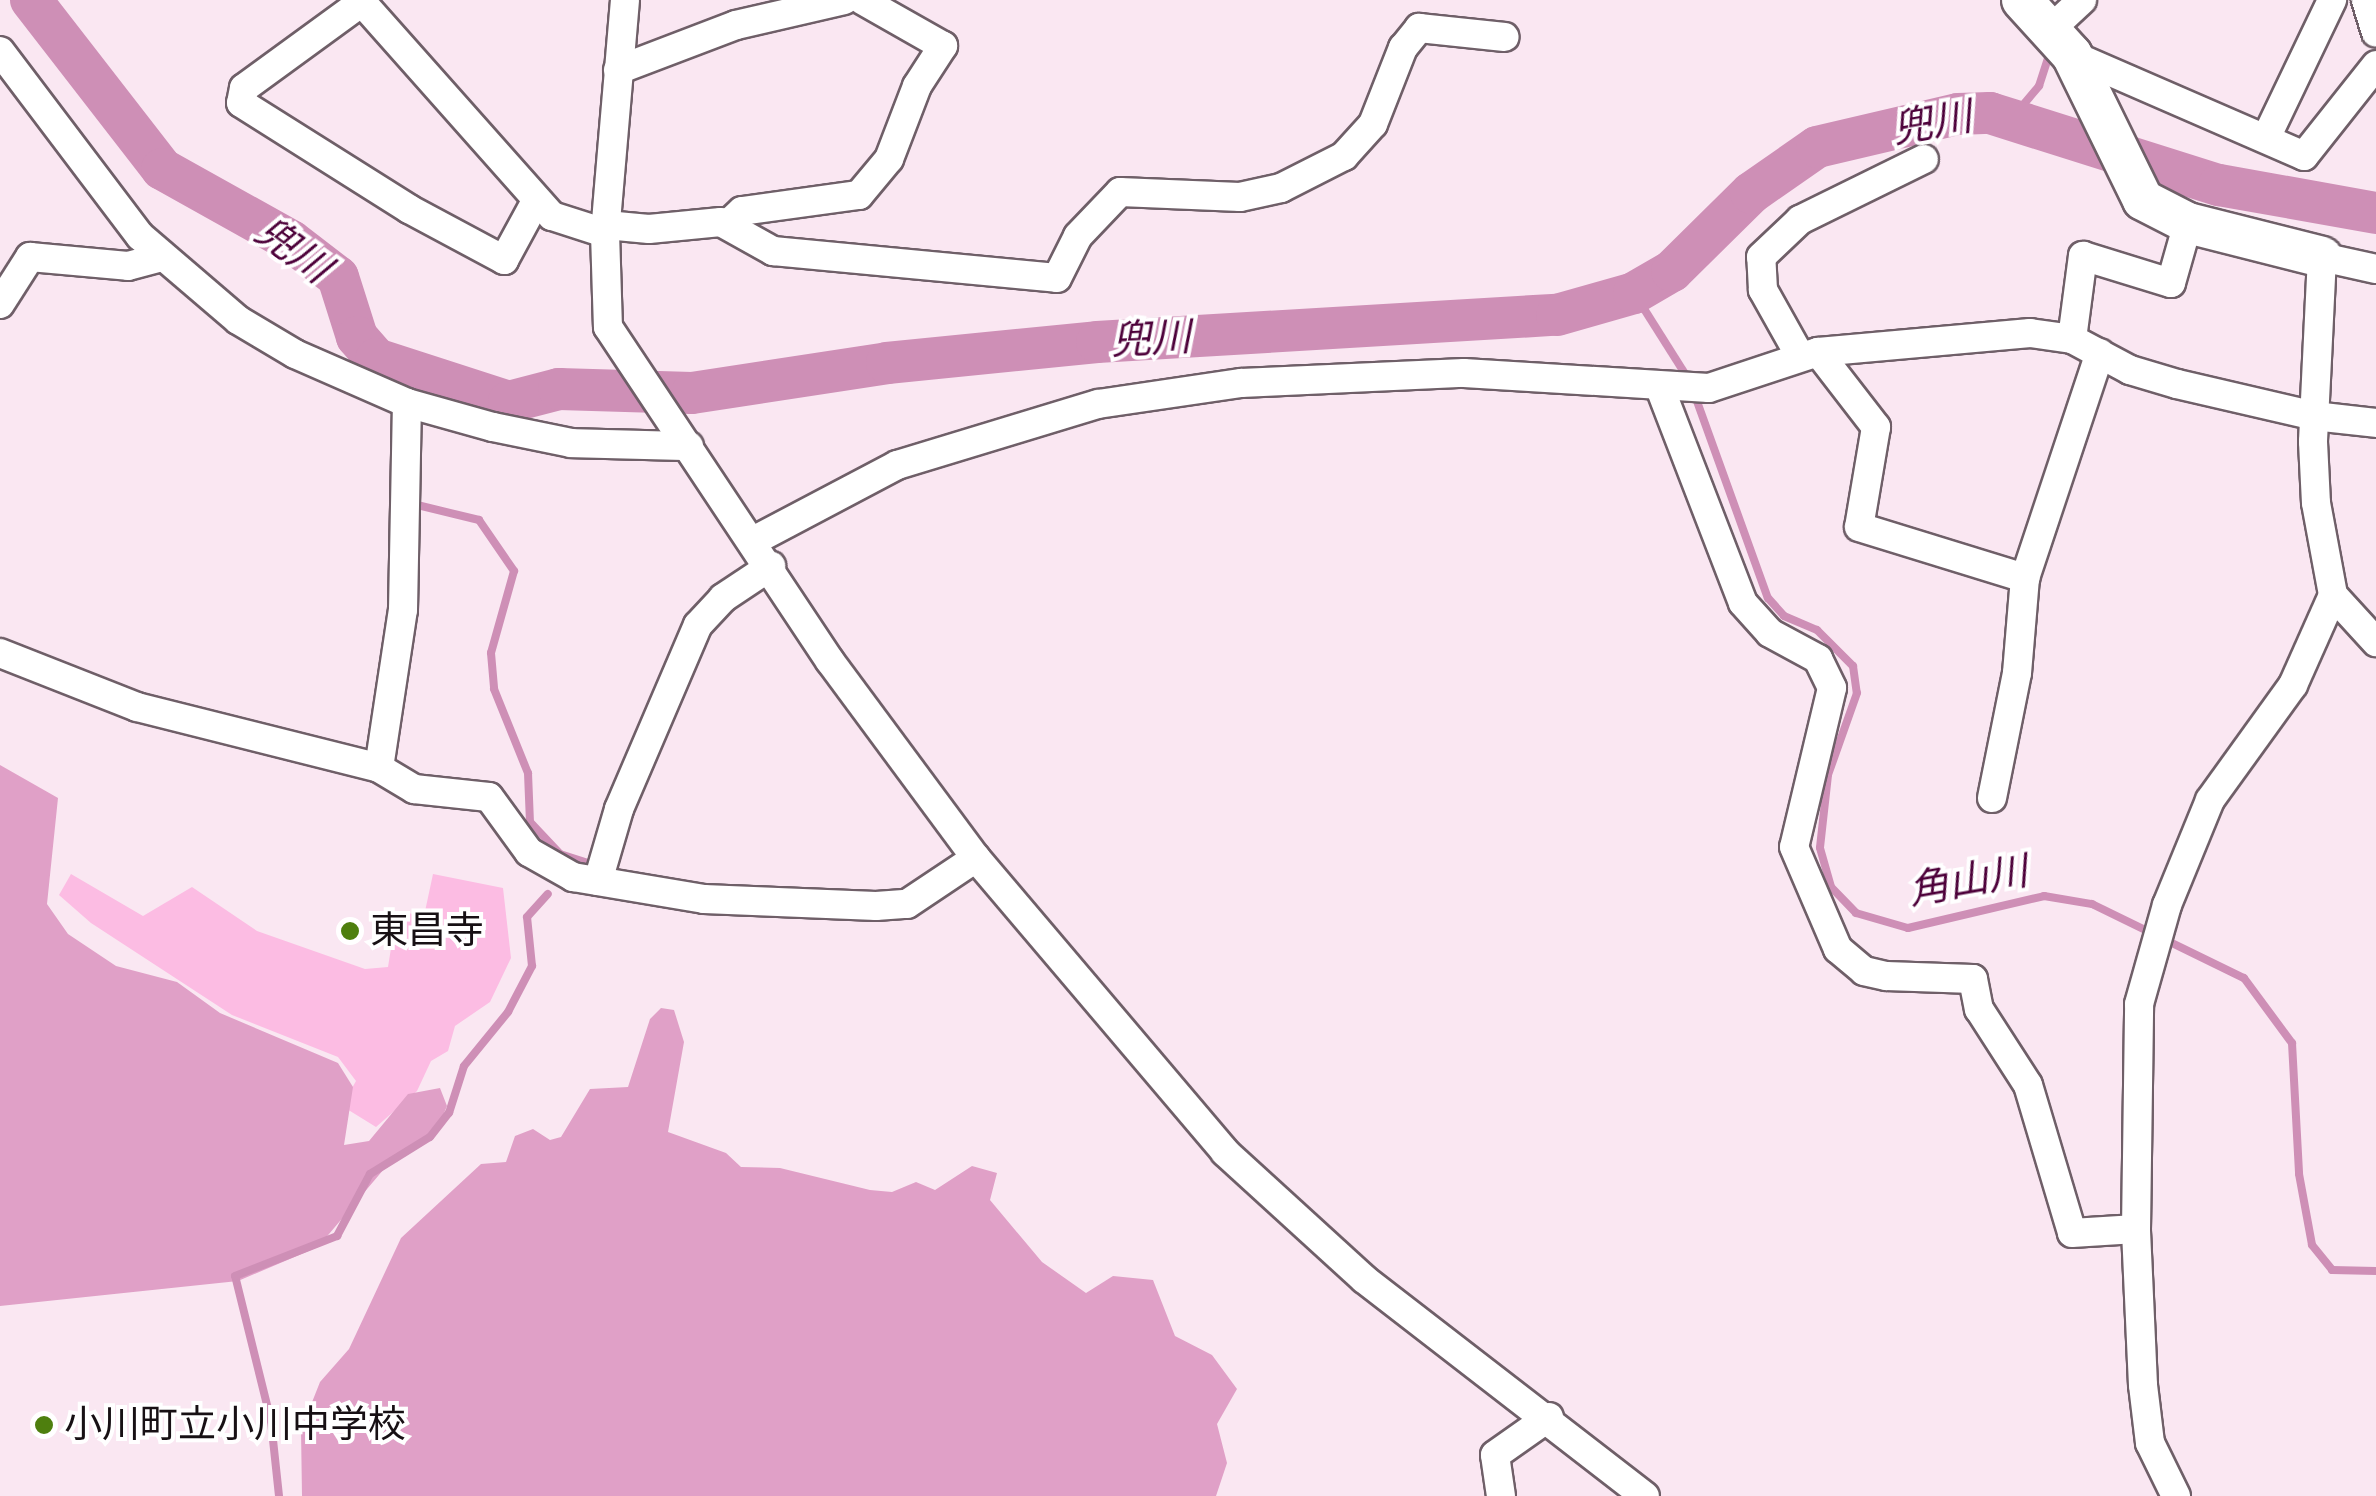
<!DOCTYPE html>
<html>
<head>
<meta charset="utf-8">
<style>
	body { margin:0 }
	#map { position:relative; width:2376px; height:1496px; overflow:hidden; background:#fae7f2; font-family:"Space Grotesk","Noto Sans JP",sans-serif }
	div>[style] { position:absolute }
	.green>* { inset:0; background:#fcbce3 }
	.forest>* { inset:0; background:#e0a0c7 }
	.stream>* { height:8px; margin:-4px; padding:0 4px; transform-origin:4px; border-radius:4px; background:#ce8fb6 }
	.river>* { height:42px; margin:-21px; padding:0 21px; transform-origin:21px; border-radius:21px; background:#ce8fb6 }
	.roads { filter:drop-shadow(2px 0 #6f5f68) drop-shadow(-2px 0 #6f5f68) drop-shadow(0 2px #6f5f68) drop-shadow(0 -2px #6f5f68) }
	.street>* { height:28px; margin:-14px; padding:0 14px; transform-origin:14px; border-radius:14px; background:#fff }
	.secondary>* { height:40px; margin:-20px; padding:0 20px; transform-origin:20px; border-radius:20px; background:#fff }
	.dots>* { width:28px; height:28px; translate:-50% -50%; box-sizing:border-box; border:5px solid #fff; border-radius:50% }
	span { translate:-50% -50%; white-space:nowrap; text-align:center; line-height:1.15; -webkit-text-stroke:8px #fff; paint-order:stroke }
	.poi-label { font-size:38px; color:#171014 }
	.left { translate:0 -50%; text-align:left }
	.water-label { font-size:40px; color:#4d013a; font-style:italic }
</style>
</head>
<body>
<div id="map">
	<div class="green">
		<i style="clip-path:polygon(71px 874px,143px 916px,192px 887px,257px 931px,365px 969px,388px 967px,397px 911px,424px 916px,433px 874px,503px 888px,511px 958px,490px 1002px,455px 1026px,448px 1051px,431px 1061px,417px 1091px,376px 1127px,342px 1106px,356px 1081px,338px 1057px,232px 1015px,91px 923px,59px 895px)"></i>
	</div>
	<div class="forest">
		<i style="clip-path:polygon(0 765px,58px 798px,47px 904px,68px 934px,116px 966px,177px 982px,220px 1013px,338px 1063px,353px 1087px,344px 1145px,369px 1141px,408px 1094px,440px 1088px,447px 1106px,434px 1137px,384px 1169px,318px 1247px,238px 1281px,0 1306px)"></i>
		<i style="clip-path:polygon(661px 1008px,674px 1010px,684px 1042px,668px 1132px,726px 1153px,741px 1167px,780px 1168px,870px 1190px,892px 1192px,916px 1182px,935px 1190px,972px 1166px,997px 1173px,990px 1200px,1042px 1262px,1086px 1293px,1113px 1276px,1153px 1280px,1175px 1336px,1212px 1355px,1237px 1389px,1217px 1424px,1227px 1463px,1216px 1496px,302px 1496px,301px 1430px,320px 1382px,349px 1349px,401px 1238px,481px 1164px,506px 1162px,515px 1136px,533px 1129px,550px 1140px,561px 1137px,590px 1089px,628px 1087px,650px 1019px)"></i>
	</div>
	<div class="stream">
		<i style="left:2012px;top:118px;width:42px;rotate:-49.8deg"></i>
		<i style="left:2039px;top:86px;width:38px;rotate:-72deg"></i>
		<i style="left:1634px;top:293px;width:103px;rotate:57.7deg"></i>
		<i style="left:1694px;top:393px;width:218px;rotate:70.2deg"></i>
		<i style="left:1768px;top:598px;width:24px;rotate:48deg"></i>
		<i style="left:1784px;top:616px;width:36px;rotate:23deg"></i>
		<i style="left:1817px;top:630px;width:51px;rotate:45deg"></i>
		<i style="left:1853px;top:666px;width:27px;rotate:82deg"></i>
		<i style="left:1857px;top:693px;width:87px;rotate:109.5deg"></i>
		<i style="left:1828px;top:775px;width:73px;rotate:96.3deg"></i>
		<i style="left:1820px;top:848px;width:41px;rotate:74.2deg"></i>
		<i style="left:1831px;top:887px;width:36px;rotate:46deg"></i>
		<i style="left:1856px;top:913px;width:54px;rotate:16.1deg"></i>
		<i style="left:1908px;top:928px;width:140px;rotate:-13.2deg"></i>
		<i style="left:2044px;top:896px;width:49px;rotate:9.5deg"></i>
		<i style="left:2092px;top:904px;width:169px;rotate:26deg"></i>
		<i style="left:2244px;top:978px;width:81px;rotate:53.6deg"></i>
		<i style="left:2292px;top:1043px;width:131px;rotate:86.9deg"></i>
		<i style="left:2299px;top:1174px;width:72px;rotate:79.6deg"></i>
		<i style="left:2312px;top:1245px;width:32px;rotate:51deg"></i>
		<i style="left:2332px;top:1270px;width:44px;rotate:1.3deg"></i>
		<i style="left:413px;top:504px;width:68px;rotate:13.6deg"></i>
		<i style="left:479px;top:520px;width:62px;rotate:55.5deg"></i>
		<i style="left:514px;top:571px;width:85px;rotate:105.7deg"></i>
		<i style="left:491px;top:653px;width:36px;rotate:85deg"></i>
		<i style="left:494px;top:689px;width:91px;rotate:68deg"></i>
		<i style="left:528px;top:773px;width:49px;rotate:87.7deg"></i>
		<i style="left:530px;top:822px;width:44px;rotate:46.8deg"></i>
		<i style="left:560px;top:854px;width:32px;rotate:18deg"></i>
		<i style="left:279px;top:1496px;width:75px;rotate:-96.1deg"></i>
		<i style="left:271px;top:1421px;width:149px;rotate:-103.9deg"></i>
		<i style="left:235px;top:1276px;width:110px;rotate:-21.4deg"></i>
		<i style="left:337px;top:1236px;width:70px;rotate:-62deg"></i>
		<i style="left:370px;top:1174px;width:70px;rotate:-31.7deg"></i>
		<i style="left:430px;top:1137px;width:31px;rotate:-52deg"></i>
		<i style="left:449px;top:1113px;width:49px;rotate:-72.3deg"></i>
		<i style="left:464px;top:1066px;width:70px;rotate:-50.8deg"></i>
		<i style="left:508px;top:1012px;width:52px;rotate:-62.4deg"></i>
		<i style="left:532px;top:966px;width:49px;rotate:-95.8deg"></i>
		<i style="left:527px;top:917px;width:31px;rotate:-48deg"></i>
	</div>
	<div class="river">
		<i style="left:31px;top:0;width:214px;rotate:52.2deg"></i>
		<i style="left:162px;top:169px;width:148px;rotate:29.2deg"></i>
		<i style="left:291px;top:241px;width:59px;rotate:37.5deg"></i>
		<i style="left:338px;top:277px;width:63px;rotate:72.4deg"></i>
		<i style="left:357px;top:337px;width:29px;rotate:49deg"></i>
		<i style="left:376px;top:359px;width:140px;rotate:17.9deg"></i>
		<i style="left:509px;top:402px;width:52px;rotate:-14.6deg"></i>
		<i style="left:559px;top:389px;width:133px;rotate:1.7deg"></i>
		<i style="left:692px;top:393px;width:197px;rotate:-8.7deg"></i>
		<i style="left:887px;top:363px;width:211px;rotate:-5.7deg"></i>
		<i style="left:1097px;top:342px;width:461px;rotate:-3.4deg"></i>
		<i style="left:1557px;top:315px;width:80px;rotate:-15.9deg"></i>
		<i style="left:1634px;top:293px;width:44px;rotate:-30.1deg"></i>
		<i style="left:1672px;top:271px;width:111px;rotate:-44.6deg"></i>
		<i style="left:1751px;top:193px;width:80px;rotate:-34.9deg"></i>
		<i style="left:1817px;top:147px;width:145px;rotate:-13.2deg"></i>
		<i style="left:1958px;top:114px;width:32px;rotate:-2deg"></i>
		<i style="left:1990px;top:113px;width:240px;rotate:17.5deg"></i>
		<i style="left:2219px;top:185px;width:159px;rotate:10.1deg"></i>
	</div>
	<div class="roads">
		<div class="street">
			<i style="left:360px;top:0;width:289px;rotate:48.4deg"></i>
			<i style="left:552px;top:216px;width:56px;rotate:17.8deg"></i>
			<i style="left:625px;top:0;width:234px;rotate:94.9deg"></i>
			<i style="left:605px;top:233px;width:94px;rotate:88.2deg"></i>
			<i style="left:608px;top:327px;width:401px;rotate:56.4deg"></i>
			<i style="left:830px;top:661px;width:245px;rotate:53.5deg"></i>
			<i style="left:976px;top:858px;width:385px;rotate:49.7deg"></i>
			<i style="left:1225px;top:1152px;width:188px;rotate:42.4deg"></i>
			<i style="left:1364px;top:1279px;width:355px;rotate:37.7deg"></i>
			<i style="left:2366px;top:0;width:34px;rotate:73deg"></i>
			<i style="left:362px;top:2px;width:146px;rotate:143.9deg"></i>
			<i style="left:244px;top:88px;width:15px;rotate:101deg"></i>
			<i style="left:241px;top:103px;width:199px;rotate:32.2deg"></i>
			<i style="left:409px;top:209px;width:108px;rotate:28.2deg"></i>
			<i style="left:504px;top:260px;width:67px;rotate:-61.5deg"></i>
			<i style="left:2052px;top:28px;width:41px;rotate:-43deg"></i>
			<i style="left:0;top:51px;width:232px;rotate:52.9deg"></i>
			<i style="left:140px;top:236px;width:129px;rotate:40.6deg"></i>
			<i style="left:238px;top:320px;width:66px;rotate:30.8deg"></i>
			<i style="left:295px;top:354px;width:122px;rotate:23.6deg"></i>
			<i style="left:407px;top:403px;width:89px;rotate:15.6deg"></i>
			<i style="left:493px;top:427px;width:80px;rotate:11.6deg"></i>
			<i style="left:571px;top:443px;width:118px;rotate:1.5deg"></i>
			<i style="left:2072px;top:55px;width:253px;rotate:23.5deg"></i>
			<i style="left:2304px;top:156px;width:116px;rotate:-51.6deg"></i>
			<i style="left:618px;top:70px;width:126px;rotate:-20.9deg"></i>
			<i style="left:736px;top:25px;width:111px;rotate:-13deg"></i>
			<i style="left:2266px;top:138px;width:153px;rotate:-64.4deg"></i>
			<i style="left:728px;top:224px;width:19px;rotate:-43deg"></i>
			<i style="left:742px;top:211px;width:118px;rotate:-7.8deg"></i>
			<i style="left:859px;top:195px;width:47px;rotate:-50.2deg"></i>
			<i style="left:889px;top:159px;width:78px;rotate:-69deg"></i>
			<i style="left:917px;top:86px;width:48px;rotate:-57deg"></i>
			<i style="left:943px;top:46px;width:93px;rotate:-150.4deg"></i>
			<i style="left:606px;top:225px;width:43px;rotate:5.3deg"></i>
			<i style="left:649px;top:229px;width:72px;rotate:-5.6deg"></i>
			<i style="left:721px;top:222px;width:60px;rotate:29.1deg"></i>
			<i style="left:773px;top:251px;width:285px;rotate:5.4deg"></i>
			<i style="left:1057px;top:278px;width:47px;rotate:-63.4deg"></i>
			<i style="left:1078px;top:236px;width:61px;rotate:-46.3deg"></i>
			<i style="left:1120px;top:192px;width:120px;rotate:2.4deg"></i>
			<i style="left:1240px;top:197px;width:42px;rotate:-12.4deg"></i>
			<i style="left:1281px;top:188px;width:71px;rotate:-26.9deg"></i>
			<i style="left:1344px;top:156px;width:43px;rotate:-47.8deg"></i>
			<i style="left:1373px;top:124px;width:82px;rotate:-68.5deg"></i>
			<i style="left:1403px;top:48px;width:26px;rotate:-51deg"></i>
			<i style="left:1419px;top:28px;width:86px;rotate:6deg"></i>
			<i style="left:2376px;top:269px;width:55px;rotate:-167.5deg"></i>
			<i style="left:2322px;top:257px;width:185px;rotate:92.8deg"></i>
			<i style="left:2313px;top:442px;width:61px;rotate:87.2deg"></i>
			<i style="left:2316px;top:503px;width:94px;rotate:79.5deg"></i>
			<i style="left:2333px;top:595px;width:64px;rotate:47.5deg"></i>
			<i style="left:0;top:304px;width:56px;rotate:-57.4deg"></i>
			<i style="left:30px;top:257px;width:98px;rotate:5.2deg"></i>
			<i style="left:128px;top:266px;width:35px;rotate:-15deg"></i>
			<i style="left:2072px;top:339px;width:84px;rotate:-82.5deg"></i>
			<i style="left:2083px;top:256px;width:92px;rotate:17.1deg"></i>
			<i style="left:2171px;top:283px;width:62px;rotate:-74.2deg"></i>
			<i style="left:1818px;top:352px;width:95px;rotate:52.3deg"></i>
			<i style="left:1876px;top:427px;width:101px;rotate:99.6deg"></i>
			<i style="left:1859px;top:527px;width:174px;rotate:17.1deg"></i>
			<i style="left:1800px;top:356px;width:76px;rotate:-119.3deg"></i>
			<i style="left:1763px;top:290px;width:33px;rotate:-93deg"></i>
			<i style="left:1761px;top:257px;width:54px;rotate:-43.5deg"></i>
			<i style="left:1800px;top:220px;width:138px;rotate:-26.2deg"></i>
			<i style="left:1660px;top:388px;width:230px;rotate:68.9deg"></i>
			<i style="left:1743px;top:603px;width:40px;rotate:48deg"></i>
			<i style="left:1770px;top:633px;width:55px;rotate:28.4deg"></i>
			<i style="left:1818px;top:659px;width:32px;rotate:64deg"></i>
			<i style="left:1832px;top:688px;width:163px;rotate:103.4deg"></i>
			<i style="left:1794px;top:847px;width:111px;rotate:66.7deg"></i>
			<i style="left:1838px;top:949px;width:34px;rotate:40deg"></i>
			<i style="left:1864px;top:971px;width:23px;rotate:13deg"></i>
			<i style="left:1886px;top:976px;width:87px;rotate:2deg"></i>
			<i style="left:1973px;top:979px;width:31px;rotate:79deg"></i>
			<i style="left:1979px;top:1009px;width:90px;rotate:57.2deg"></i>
			<i style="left:2028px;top:1085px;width:154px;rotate:73.4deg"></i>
			<i style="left:2072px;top:1233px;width:64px;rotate:-3.6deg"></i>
			<i style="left:755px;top:540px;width:161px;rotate:-27.8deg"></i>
			<i style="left:897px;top:465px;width:210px;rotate:-16.9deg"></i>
			<i style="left:1098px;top:404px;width:145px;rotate:-8.4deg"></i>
			<i style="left:1241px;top:383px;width:223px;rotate:-2.6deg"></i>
			<i style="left:1464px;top:373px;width:245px;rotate:3.5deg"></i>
			<i style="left:1709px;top:388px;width:115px;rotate:-18.3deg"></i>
			<i style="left:1818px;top:352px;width:213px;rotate:-5.1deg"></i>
			<i style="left:2030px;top:333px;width:42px;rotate:8.1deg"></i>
			<i style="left:2072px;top:339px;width:66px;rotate:28.1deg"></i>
			<i style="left:2130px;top:370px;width:49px;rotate:16.6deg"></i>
			<i style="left:2177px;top:384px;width:141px;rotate:13.1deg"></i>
			<i style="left:2314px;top:416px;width:62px;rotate:6.4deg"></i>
			<i style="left:0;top:653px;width:147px;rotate:21.5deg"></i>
			<i style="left:137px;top:707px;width:250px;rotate:14.1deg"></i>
			<i style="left:379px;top:768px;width:41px;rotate:31deg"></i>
			<i style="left:414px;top:789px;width:75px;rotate:6.1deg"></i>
			<i style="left:489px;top:797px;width:68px;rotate:54deg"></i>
			<i style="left:529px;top:852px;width:51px;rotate:29.6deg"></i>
			<i style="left:573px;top:877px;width:133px;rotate:9.5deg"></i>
			<i style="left:704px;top:899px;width:172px;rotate:2.3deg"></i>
			<i style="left:876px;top:906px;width:31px;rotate:-4deg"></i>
			<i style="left:907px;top:904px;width:83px;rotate:-33.7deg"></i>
			<i style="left:379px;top:768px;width:160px;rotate:-81.4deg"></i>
			<i style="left:403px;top:610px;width:207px;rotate:-88.9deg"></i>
			<i style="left:1992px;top:798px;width:127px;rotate:-78.7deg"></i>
			<i style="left:2017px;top:673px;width:95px;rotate:-85.2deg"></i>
			<i style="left:2025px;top:578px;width:237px;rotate:-71.6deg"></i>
			<i style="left:598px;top:881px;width:75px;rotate:-73.7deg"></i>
			<i style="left:619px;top:809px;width:200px;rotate:-66.8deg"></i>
			<i style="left:698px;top:625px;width:37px;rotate:-47deg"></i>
			<i style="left:723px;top:598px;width:58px;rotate:-33.7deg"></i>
			<i style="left:1501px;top:1496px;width:41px;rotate:-98.3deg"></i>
			<i style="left:1495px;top:1455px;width:66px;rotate:-35.1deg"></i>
			<i style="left:2176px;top:1496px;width:59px;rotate:-116.1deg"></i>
			<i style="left:2150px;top:1443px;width:58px;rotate:-96.9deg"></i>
			<i style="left:2143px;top:1385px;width:156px;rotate:-92.6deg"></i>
			<i style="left:2136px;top:1229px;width:225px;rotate:-89.2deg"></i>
			<i style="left:2139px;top:1004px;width:103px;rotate:-74.2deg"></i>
			<i style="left:2167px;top:905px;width:113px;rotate:-67.7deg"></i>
			<i style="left:2210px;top:800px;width:142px;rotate:-54.2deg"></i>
			<i style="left:2293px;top:685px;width:98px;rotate:-66deg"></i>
		</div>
		<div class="secondary">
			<i style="left:2022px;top:0;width:74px;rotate:47.7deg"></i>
			<i style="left:2072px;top:55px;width:161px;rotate:63.9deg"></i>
			<i style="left:2143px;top:200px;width:51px;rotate:27.1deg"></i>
			<i style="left:2188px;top:223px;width:138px;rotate:14.2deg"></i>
		</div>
	</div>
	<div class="dots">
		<i style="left:350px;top:931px;background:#4e7f0e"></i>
		<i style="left:44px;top:1425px;background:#4e7f0e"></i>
	</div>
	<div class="poi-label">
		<span class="left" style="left:370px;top:931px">東昌寺</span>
		<span class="left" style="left:64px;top:1425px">小川町立小川中学校</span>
	</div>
	<div class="water-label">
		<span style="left:1932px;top:123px;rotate:-10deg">兜川</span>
		<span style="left:293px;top:250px;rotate:36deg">兜川</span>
		<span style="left:1151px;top:339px;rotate:-3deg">兜川</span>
		<span style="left:1968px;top:881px;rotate:-10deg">角山川</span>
	</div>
</div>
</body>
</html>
